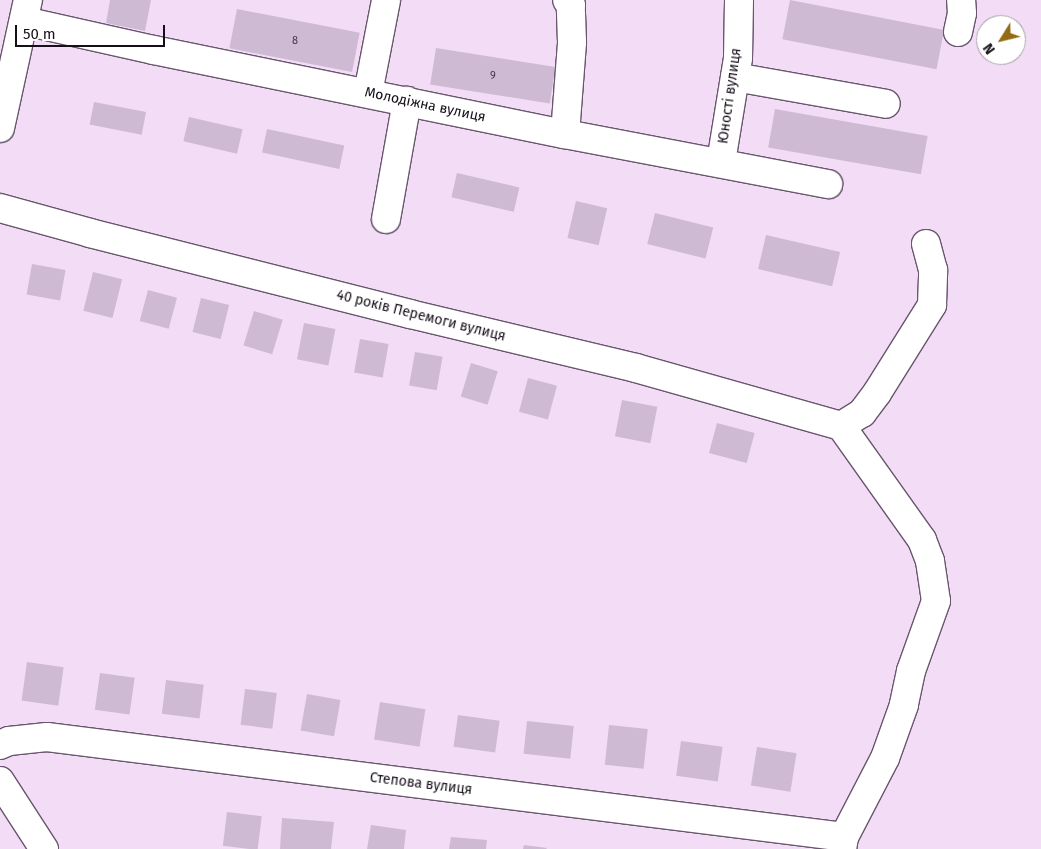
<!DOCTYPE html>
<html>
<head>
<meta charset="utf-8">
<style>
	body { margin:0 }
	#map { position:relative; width:1041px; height:849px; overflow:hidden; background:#f2dcf6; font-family:"Fira Sans",sans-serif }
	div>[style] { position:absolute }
	.building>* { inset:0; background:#cfbad4; transform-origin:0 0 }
	.roads { filter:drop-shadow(1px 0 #69566d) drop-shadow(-1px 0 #69566d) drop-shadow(0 1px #69566d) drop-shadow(0 -1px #69566d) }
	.minor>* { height:28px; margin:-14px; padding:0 14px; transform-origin:14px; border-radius:14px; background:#fff }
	span { translate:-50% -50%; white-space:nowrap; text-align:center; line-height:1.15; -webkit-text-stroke:4px #fff; paint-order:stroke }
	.number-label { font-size:11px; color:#443a47 }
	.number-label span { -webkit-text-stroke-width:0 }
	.street-label { font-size:14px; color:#160f18 }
	.north { position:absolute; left:976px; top:15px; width:50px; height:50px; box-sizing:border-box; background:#fff; border:1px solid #a29fa3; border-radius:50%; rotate:234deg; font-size:14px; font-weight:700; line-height:20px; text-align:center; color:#160f18 }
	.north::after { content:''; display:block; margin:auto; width:18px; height:22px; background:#936b15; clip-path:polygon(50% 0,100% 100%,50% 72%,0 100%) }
	.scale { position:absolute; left:15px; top:25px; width:150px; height:22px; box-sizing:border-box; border:2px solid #160f18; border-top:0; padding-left:6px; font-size:15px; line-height:18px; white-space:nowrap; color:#160f18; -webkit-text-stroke:4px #fff; paint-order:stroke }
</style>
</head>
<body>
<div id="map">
	<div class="building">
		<i style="clip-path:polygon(110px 0,151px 0,145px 31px,106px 23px)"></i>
		<i style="left:790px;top:0;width:157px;height:40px;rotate:11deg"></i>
		<i style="left:237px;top:9px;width:125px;height:40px;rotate:11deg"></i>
		<i style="left:436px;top:48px;width:121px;height:37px;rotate:9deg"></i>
		<i style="left:94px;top:102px;width:53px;height:23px;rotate:11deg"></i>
		<i style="left:775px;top:109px;width:155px;height:39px;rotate:10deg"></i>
		<i style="left:189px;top:117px;width:55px;height:25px;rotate:13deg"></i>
		<i style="left:267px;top:129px;width:79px;height:24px;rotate:12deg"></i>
		<i style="left:457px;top:173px;width:64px;height:25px;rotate:13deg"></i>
		<i style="left:576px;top:201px;width:32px;height:38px;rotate:13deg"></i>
		<i style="left:655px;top:213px;width:60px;height:32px;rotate:14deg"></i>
		<i style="left:766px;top:235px;width:76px;height:35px;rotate:13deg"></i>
		<i style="left:32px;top:264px;width:34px;height:31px;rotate:10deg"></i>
		<i style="left:93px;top:272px;width:30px;height:40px;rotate:14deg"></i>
		<i style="left:148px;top:290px;width:30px;height:32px;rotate:15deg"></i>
		<i style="left:201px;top:298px;width:29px;height:35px;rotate:14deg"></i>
		<i style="left:254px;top:311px;width:30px;height:36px;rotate:17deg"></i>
		<i style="left:304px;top:323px;width:32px;height:37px;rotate:11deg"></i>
		<i style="left:360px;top:339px;width:29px;height:34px;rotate:10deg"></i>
		<i style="left:415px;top:352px;width:28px;height:34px;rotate:10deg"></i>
		<i style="left:471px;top:363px;width:28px;height:35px;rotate:17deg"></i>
		<i style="left:528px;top:378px;width:30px;height:35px;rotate:15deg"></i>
		<i style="left:622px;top:400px;width:36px;height:37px;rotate:11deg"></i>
		<i style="left:717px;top:423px;width:39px;height:31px;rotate:15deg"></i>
		<i style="left:27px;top:662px;width:37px;height:39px;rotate:8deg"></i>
		<i style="left:100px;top:673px;width:35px;height:37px;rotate:8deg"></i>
		<i style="left:166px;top:680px;width:38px;height:34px;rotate:7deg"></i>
		<i style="left:245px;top:689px;width:32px;height:36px;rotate:7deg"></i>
		<i style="left:307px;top:694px;width:34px;height:37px;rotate:10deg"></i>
		<i style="left:380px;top:702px;width:46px;height:38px;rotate:9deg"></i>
		<i style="left:458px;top:715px;width:42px;height:32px;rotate:8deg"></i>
		<i style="left:527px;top:721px;width:47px;height:33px;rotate:6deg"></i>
		<i style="left:609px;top:725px;width:39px;height:40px;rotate:6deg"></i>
		<i style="left:681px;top:741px;width:42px;height:35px;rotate:8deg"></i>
		<i style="left:757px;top:747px;width:40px;height:39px;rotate:9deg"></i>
		<i style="left:227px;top:812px;width:35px;height:34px;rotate:7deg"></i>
		<i style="clip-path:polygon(282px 818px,334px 822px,331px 849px,280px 849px)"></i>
		<i style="clip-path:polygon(371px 825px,406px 830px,404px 849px,367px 849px)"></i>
		<i style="clip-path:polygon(451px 837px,487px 840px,486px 849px,449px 849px)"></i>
		<i style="clip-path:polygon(524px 845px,547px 848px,546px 849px,523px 849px)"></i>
	</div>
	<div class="roads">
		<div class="minor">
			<i style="left:24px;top:21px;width:133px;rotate:12.6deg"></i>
			<i style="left:154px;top:50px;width:419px;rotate:11.6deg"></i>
			<i style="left:565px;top:134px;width:268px;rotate:10.8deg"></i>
			<i style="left:958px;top:32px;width:19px;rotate:-78deg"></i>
			<i style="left:962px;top:13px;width:13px;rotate:-94deg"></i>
			<i style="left:735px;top:77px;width:153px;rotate:10.1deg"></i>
			<i style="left:368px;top:93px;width:95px;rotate:-79deg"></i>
			<i style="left:0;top:128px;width:131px;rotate:-77.7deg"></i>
			<i style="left:565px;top:134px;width:92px;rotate:-85.6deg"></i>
			<i style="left:572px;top:42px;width:37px;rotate:-92deg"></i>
			<i style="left:571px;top:5px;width:6px;rotate:-129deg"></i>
			<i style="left:721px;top:162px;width:105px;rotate:-80.7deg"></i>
			<i style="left:738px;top:58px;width:58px;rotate:-89deg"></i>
			<i style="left:0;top:208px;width:93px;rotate:15.5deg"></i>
			<i style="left:90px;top:233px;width:330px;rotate:14.2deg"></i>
			<i style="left:410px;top:314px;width:232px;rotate:13.4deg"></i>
			<i style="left:636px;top:368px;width:213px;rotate:15.8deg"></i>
			<i style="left:386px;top:219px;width:120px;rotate:-79.9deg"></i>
			<i style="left:841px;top:426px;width:140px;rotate:54.6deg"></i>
			<i style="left:922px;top:540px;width:22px;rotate:69deg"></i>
			<i style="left:930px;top:561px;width:40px;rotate:81.5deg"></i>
			<i style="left:936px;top:601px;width:74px;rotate:109.7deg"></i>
			<i style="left:911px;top:671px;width:35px;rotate:102deg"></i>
			<i style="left:904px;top:705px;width:56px;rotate:109.7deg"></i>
			<i style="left:885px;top:758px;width:89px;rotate:117.4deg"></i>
			<i style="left:844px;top:837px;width:12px;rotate:99deg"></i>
			<i style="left:841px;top:426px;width:25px;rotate:-32deg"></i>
			<i style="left:862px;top:413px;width:25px;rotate:-53deg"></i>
			<i style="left:877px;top:393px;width:104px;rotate:-58deg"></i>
			<i style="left:932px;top:305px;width:35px;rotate:-88deg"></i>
			<i style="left:933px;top:270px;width:27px;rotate:-105deg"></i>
			<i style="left:0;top:745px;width:10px;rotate:-24deg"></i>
			<i style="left:9px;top:741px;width:38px;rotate:-6deg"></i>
			<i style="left:47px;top:737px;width:803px;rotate:7.15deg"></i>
			<i style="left:0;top:781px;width:81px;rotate:57.1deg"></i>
		</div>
	</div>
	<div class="number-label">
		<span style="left:295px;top:41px">8</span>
		<span style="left:493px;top:76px">9</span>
	</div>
	<div class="street-label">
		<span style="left:730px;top:96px;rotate:-82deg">Юності вулиця</span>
		<span style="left:425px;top:105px;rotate:12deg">Молодіжна вулиця</span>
		<span style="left:421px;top:316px;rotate:14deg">40 років Перемоги вулиця</span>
		<span style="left:421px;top:784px;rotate:7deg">Степова вулиця</span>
	</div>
	<div class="north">N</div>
	<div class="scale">50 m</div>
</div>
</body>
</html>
